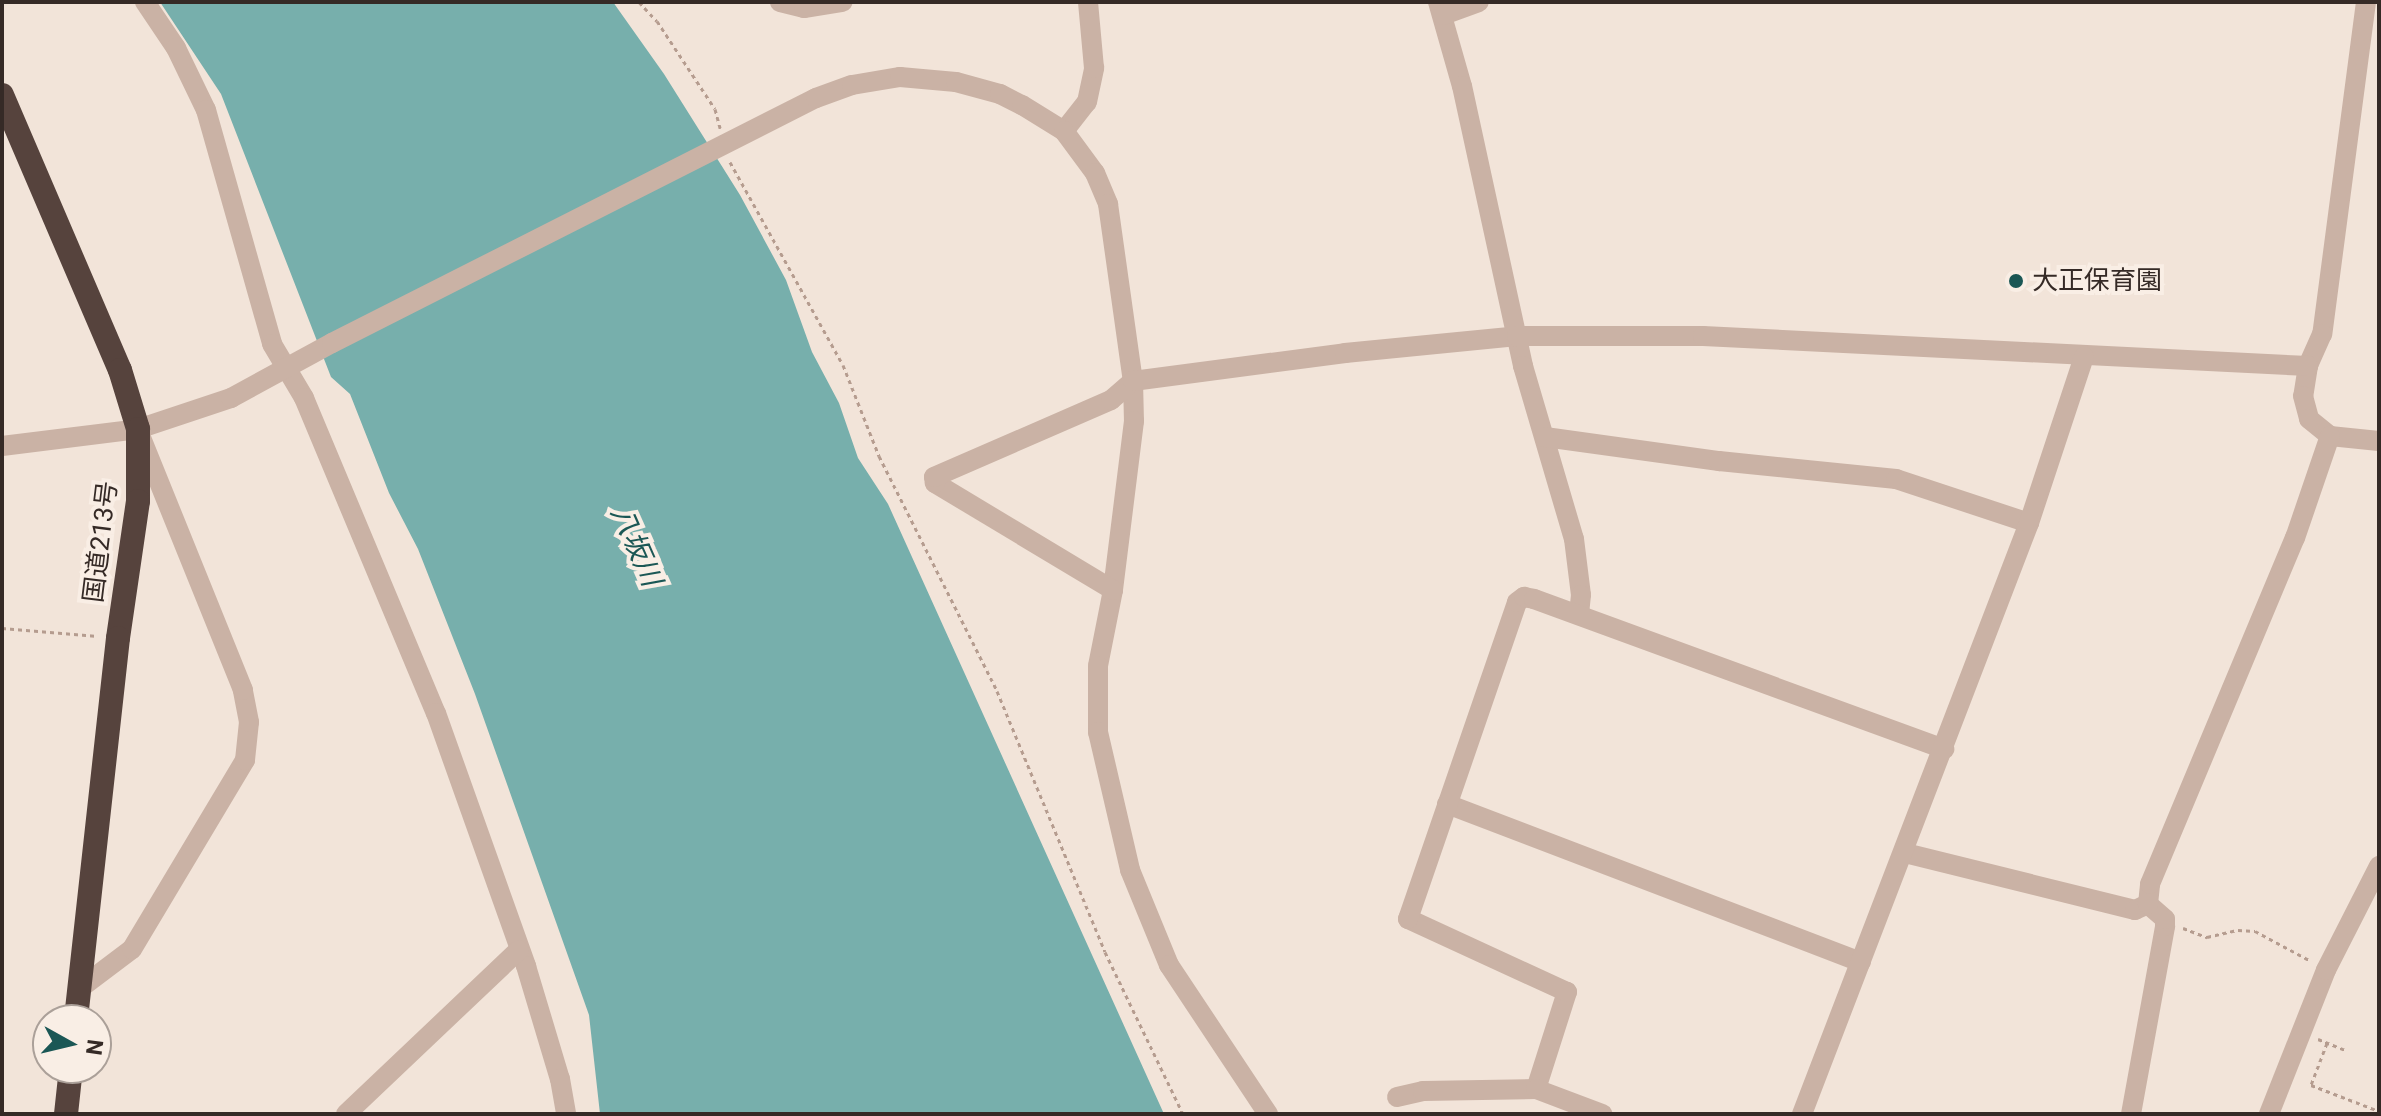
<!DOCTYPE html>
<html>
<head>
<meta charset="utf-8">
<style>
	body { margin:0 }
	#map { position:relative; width:2381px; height:1116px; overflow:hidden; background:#f2e4d9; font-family:Roboto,"Noto Sans JP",sans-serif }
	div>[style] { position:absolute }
	.water>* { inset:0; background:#77afac }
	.path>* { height:3px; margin-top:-1.5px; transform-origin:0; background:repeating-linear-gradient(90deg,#b59c8f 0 4px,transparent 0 8px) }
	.minor>* { height:20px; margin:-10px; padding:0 10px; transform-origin:10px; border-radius:10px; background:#cab2a5 }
	.highway>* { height:24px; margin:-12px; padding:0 12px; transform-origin:12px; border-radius:12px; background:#56433d }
	.dots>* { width:22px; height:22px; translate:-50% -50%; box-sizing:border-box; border:4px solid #f9eee5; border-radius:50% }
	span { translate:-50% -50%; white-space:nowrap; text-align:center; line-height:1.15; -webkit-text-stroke:8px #f9eee5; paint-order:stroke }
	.poi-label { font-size:26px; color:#352a26 }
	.left { translate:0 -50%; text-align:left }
	.street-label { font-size:26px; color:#352a26 }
	.water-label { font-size:28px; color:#1b5755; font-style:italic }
	.frame { position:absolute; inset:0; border:4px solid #352a26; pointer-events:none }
	.north { position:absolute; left:32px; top:1004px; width:80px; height:80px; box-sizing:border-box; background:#f9eee5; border:2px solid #aba099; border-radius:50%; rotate:98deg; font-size:22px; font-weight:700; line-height:32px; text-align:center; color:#352a26 }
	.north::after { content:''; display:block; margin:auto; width:28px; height:36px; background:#1b5755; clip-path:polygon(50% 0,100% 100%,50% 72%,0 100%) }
</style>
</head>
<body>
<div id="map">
	<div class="water">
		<i style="clip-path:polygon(160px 2px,613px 2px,664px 74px,740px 195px,786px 280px,812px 352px,839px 403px,858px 458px,888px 504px,1164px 1114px,600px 1114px,589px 1015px,475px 694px,418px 549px,389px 493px,350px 394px,331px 377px,221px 94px)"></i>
	</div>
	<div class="path">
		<i style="left:639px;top:2px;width:26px;rotate:47deg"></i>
		<i style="left:657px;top:21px;width:105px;rotate:56.6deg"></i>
		<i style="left:715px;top:109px;width:20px;rotate:75deg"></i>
		<i style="left:730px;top:162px;width:232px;rotate:60.9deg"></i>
		<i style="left:843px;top:365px;width:98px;rotate:68.4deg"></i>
		<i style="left:879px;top:456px;width:263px;rotate:63.3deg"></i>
		<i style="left:997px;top:691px;width:282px;rotate:67.5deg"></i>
		<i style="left:1105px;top:952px;width:180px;rotate:64.3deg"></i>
		<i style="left:2px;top:628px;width:96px;rotate:4.8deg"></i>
		<i style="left:2183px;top:928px;width:26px;rotate:21deg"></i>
		<i style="left:2207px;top:937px;width:32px;rotate:-13deg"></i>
		<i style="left:2238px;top:930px;width:17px;rotate:3deg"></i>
		<i style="left:2255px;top:931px;width:61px;rotate:28.2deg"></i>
		<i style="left:2318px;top:1039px;width:31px;rotate:22deg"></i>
		<i style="left:2327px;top:1043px;width:45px;rotate:110.9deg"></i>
		<i style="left:2311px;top:1085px;width:73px;rotate:20.9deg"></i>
	</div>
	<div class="minor">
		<i style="left:145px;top:2px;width:55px;rotate:56deg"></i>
		<i style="left:176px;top:48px;width:69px;rotate:64.2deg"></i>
		<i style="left:206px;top:110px;width:243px;rotate:74.2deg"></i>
		<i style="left:272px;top:344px;width:63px;rotate:59.3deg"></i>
		<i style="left:304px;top:398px;width:342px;rotate:67.3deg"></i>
		<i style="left:436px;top:713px;width:269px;rotate:70.4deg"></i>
		<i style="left:526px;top:966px;width:118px;rotate:73.3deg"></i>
		<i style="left:560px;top:1079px;width:36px;rotate:80deg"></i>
		<i style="left:780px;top:2px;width:25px;rotate:14deg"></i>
		<i style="left:804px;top:8px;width:39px;rotate:-9deg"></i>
		<i style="left:1438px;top:2px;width:87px;rotate:74.1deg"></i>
		<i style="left:1462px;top:86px;width:287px;rotate:77.7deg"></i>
		<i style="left:1523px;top:366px;width:180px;rotate:73.6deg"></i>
		<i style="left:1574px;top:539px;width:56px;rotate:82.9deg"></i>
		<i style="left:1581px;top:595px;width:20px;rotate:96deg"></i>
		<i style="left:2366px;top:2px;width:335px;rotate:97.5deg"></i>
		<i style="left:2322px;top:334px;width:35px;rotate:114deg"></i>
		<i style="left:2308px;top:366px;width:30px;rotate:99deg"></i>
		<i style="left:2303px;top:396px;width:24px;rotate:75deg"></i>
		<i style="left:2309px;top:419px;width:27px;rotate:39deg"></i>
		<i style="left:2330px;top:436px;width:49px;rotate:5.8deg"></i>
		<i style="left:1443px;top:15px;width:38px;rotate:-20deg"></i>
		<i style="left:1064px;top:131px;width:37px;rotate:-52deg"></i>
		<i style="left:1087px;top:102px;width:35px;rotate:-78deg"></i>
		<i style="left:1094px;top:68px;width:66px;rotate:-95.2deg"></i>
		<i style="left:1545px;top:437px;width:176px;rotate:7.9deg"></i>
		<i style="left:1719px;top:461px;width:178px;rotate:5.8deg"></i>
		<i style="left:1896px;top:479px;width:140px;rotate:18.3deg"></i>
		<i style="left:2px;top:446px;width:137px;rotate:-7.1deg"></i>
		<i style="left:138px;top:429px;width:98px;rotate:-18.4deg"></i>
		<i style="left:231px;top:398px;width:115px;rotate:-28.6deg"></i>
		<i style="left:332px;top:343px;width:542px;rotate:-26.85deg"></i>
		<i style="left:816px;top:98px;width:38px;rotate:-20deg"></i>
		<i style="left:852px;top:85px;width:49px;rotate:-9.5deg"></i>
		<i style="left:900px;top:77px;width:56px;rotate:5.1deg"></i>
		<i style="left:956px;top:82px;width:46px;rotate:15.3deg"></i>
		<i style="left:1000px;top:94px;width:25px;rotate:27deg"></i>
		<i style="left:1022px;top:105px;width:49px;rotate:31.8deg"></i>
		<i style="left:1064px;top:131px;width:52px;rotate:53.6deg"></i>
		<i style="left:1095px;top:173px;width:34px;rotate:67deg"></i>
		<i style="left:1108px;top:204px;width:179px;rotate:82deg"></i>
		<i style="left:1133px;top:381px;width:40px;rotate:88.6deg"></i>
		<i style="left:1134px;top:421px;width:170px;rotate:97.1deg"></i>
		<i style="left:1113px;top:590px;width:77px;rotate:101.2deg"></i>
		<i style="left:1098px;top:666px;width:66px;rotate:90deg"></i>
		<i style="left:1098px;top:732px;width:142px;rotate:76.9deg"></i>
		<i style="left:1130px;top:870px;width:103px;rotate:67.7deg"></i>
		<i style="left:1169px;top:965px;width:179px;rotate:56.4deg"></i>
		<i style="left:1113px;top:590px;width:208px;rotate:-149deg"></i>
		<i style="left:935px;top:483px;width:6px;rotate:-99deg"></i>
		<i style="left:934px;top:477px;width:193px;rotate:-23.5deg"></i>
		<i style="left:1111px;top:400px;width:29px;rotate:-41deg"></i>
		<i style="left:1133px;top:381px;width:214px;rotate:-7.5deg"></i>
		<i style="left:1345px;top:353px;width:173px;rotate:-5.6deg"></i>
		<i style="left:1517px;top:336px;width:186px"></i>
		<i style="left:1703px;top:336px;width:606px;rotate:2.84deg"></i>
		<i style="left:1447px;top:804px;width:443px;rotate:20.9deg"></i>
		<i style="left:1905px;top:853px;width:237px;rotate:13.9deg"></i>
		<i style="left:2135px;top:910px;width:14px;rotate:-25deg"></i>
		<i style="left:79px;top:989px;width:66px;rotate:-37deg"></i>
		<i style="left:132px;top:949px;width:220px;rotate:-59.1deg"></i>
		<i style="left:245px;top:760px;width:38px;rotate:-84deg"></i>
		<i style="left:249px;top:722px;width:33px;rotate:-101deg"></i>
		<i style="left:243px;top:690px;width:273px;rotate:-112deg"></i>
		<i style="left:1536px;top:1089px;width:102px;rotate:-72.3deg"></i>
		<i style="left:1567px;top:992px;width:175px;rotate:-155.3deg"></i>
		<i style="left:1408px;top:919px;width:335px;rotate:-71deg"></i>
		<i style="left:1517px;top:602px;width:9px;rotate:-36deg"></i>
		<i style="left:1524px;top:597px;width:10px;rotate:11deg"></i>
		<i style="left:1534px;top:599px;width:437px;rotate:20.1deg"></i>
		<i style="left:1397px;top:1097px;width:27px;rotate:-13deg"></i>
		<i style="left:1423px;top:1091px;width:113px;rotate:-1deg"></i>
		<i style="left:1536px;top:1089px;width:71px;rotate:20.7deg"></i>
		<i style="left:346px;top:1114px;width:238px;rotate:-43.5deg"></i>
		<i style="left:1802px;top:1114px;width:633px;rotate:-68.99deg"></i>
		<i style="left:2029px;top:523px;width:175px;rotate:-71.7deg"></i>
		<i style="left:2131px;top:1114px;width:191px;rotate:-79.7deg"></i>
		<i style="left:2165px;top:926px;width:7px;rotate:-90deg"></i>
		<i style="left:2165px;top:919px;width:23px;rotate:-139deg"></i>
		<i style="left:2148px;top:904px;width:20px;rotate:-84deg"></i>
		<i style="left:2150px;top:884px;width:375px;rotate:-67.3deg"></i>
		<i style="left:2295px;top:538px;width:108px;rotate:-71.1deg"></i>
		<i style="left:2269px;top:1114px;width:155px;rotate:-68.4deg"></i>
		<i style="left:2326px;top:970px;width:117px;rotate:-63deg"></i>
	</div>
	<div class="highway">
		<i style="left:2px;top:95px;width:299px;rotate:66.8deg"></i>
		<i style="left:120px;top:370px;width:62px;rotate:73deg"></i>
		<i style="left:138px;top:429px;width:72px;rotate:90deg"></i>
		<i style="left:138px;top:501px;width:138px;rotate:98.3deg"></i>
		<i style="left:118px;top:638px;width:384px;rotate:96.3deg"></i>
		<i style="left:66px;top:1114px;width:46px;rotate:-83.8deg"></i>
	</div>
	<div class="dots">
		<i style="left:2016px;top:281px;background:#1b5755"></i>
	</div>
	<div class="poi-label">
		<span class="left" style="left:2032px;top:281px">大正保育園</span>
	</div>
	<div class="street-label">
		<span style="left:101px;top:542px;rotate:-83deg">国道213号</span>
	</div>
	<div class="water-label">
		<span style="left:636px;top:546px;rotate:66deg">八坂川</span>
	</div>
	<div class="frame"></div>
	<div class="north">N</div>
</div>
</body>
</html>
